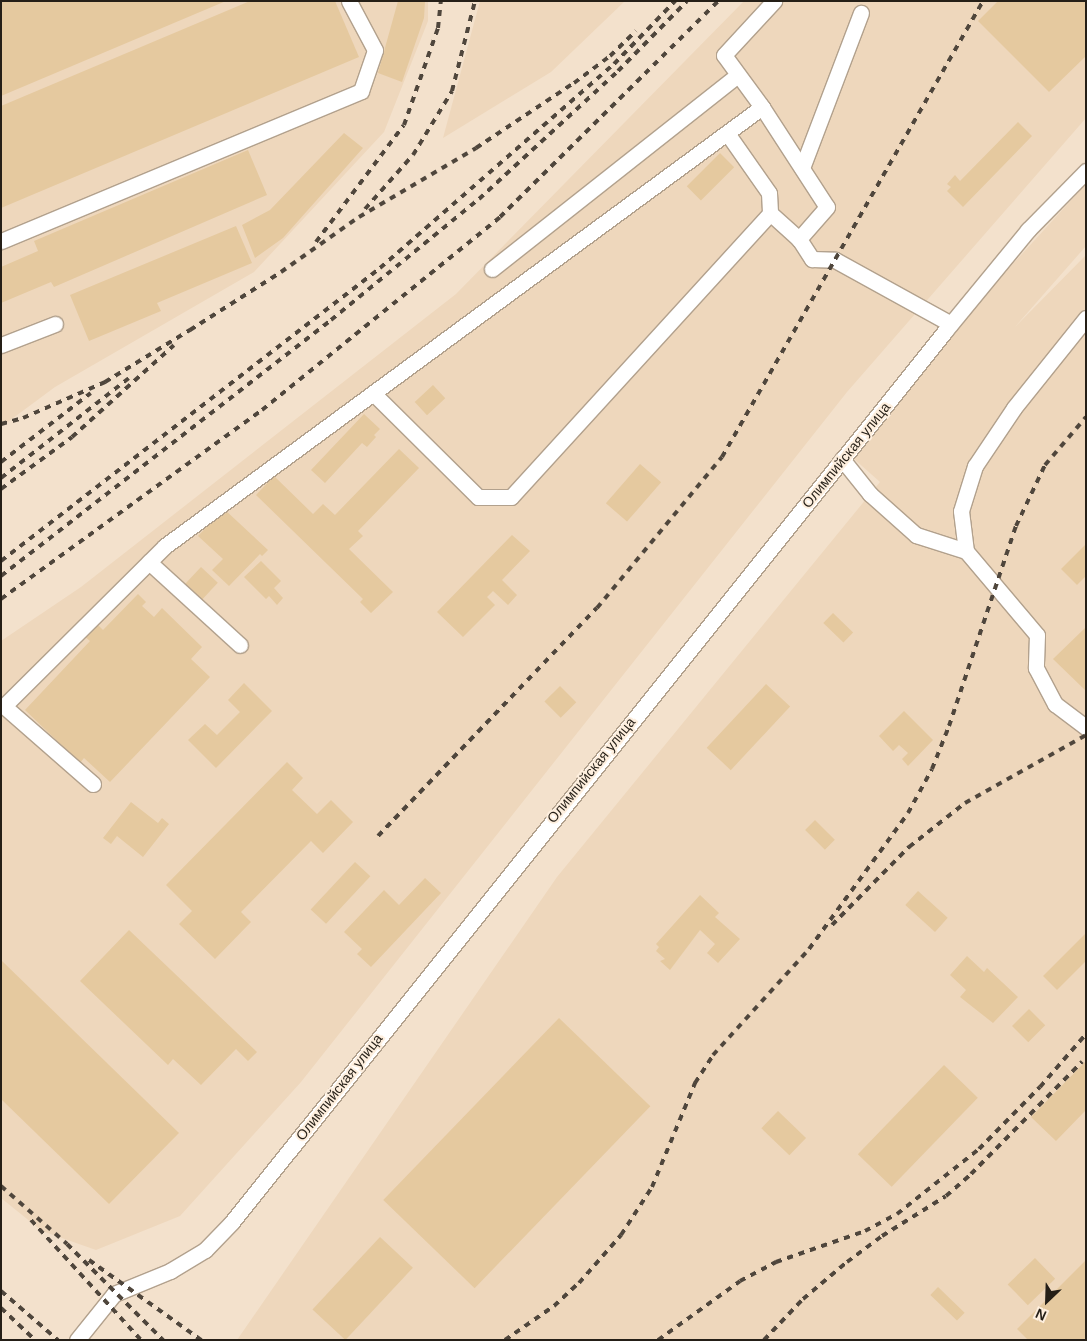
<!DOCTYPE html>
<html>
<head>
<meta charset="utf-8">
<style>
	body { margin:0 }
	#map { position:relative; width:1087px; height:1341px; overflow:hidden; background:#f3e1cc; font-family:Arial,sans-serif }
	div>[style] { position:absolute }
	.built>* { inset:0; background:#eed7bc }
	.building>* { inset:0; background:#e5c99f; transform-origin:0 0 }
	.roads { filter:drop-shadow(1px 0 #b2a18d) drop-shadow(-1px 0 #b2a18d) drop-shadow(0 1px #b2a18d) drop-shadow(0 -1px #b2a18d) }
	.minor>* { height:15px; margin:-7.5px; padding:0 7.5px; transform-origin:7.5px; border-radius:7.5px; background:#fff }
	.rail>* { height:4px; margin-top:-2px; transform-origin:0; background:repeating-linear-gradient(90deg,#4f463c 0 6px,transparent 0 12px) }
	span { translate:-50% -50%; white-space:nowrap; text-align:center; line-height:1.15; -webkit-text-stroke:4px #feefde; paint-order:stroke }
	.street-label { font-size:14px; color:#251f17 }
	.frame { position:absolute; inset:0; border:2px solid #251f17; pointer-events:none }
	.north { position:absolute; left:1022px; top:1276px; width:50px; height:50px; -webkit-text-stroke:4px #feefde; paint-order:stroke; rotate:204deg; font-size:14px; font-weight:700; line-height:20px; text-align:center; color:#251f17 }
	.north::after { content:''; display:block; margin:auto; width:18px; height:22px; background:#251f17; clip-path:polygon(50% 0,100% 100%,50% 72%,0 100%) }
</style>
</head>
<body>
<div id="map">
	<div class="built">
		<i style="clip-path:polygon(1px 1px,428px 1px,428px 21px,384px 132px,254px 272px,55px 387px,1px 427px)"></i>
		<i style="clip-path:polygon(480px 1px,625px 1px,551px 72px,443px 138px)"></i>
		<i style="clip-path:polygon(744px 1px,1086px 1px,1086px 118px,847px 392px,301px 1082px,180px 1216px,96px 1250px,42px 1231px,1px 1198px,1px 641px,81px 587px,456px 294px)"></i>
		<i style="clip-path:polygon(1086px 184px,1086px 246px,1015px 327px,1086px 255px,1086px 1340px,237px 1340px,557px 877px,880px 482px,853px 458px,968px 313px)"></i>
	</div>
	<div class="building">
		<i style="clip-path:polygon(1px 1px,226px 1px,1px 96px)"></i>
		<i style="clip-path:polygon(250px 1px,335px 1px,359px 57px,1px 208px,1px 106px)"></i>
		<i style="clip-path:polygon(398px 1px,425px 1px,424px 18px,402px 82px,378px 73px)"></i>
		<i style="clip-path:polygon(998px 1px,1086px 1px,1086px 56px,1049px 92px,978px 21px)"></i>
		<i style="clip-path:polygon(1018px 122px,1032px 136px,963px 207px,947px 191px,951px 187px,947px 184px,955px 175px,960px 181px)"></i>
		<i style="clip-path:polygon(344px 133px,363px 148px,283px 238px,255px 258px,242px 225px,270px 210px)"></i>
		<i style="clip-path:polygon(248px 150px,267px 195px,54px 287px,51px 282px,1px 303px,1px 267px,38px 251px,34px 241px)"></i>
		<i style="left:720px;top:153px;width:20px;height:47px;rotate:45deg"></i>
		<i style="clip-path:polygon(236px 226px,252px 263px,157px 303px,161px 311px,89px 341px,70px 295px)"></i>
		<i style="left:433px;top:385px;width:18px;height:25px;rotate:47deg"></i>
		<i style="clip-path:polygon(364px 414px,380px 429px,374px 435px,376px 437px,367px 447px,362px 443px,325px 483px,311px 470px)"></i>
		<i style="clip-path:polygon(399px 449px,419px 468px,358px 531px,363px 536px,349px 549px,393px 592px,371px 613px,360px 602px,363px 599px,256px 495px,274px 476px,313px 514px,323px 504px,335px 515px)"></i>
		<i style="left:640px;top:464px;width:28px;height:52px;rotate:41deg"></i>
		<i style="clip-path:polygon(224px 509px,268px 550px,262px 556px,260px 554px,229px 586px,212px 570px,223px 559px,198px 536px)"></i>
		<i style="clip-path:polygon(512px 535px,530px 551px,502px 580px,517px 595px,508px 605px,493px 591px,487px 597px,495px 605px,463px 637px,437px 612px)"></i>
		<i style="clip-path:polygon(1086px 544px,1086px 576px,1077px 585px,1061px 569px)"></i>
		<i style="clip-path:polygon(261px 561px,281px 581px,274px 588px,283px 598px,277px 605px,269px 596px,266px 599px,244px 577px)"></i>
		<i style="left:201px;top:567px;width:23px;height:23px;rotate:43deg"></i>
		<i style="clip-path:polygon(138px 594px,146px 602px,142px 606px,154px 617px,162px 608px,202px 647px,191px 659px,210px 677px,110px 782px,84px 758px,80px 763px,25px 710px,90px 641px,83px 635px,95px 622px,103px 630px)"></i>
		<i style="left:833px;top:613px;width:28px;height:14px;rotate:44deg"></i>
		<i style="clip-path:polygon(1086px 627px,1086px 691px,1053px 659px)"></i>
		<i style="clip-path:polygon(244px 683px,272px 711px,216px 768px,188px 740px,205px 724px,217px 735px,240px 712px,228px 700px)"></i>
		<i style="left:766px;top:684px;width:33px;height:87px;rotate:43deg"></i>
		<i style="left:560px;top:686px;width:23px;height:22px;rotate:45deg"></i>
		<i style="clip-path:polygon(904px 711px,933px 740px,908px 766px,902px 759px,908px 753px,899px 745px,893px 751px,879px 736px)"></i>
		<i style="clip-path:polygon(287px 762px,303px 778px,292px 790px,317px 814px,331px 800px,353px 822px,323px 853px,311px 841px,241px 912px,251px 922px,215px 959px,179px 924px,192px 911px,166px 885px)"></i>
		<i style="clip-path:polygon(131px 802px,158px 823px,162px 818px,169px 824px,143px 857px,117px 836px,111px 844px,103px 838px)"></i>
		<i style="left:815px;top:820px;width:28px;height:14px;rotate:45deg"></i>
		<i style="left:355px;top:862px;width:21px;height:65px;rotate:43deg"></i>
		<i style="clip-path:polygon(425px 878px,441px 893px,371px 967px,357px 954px,362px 949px,344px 932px,384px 890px,399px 905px)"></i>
		<i style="left:918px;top:891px;width:40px;height:19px;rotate:42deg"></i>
		<i style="clip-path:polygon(700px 895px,719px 913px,715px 917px,740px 939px,718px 963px,707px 953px,715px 944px,700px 930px,670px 970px,660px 961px,665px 959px,656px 951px,659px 947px,656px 944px)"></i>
		<i style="clip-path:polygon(129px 930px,257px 1052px,248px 1061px,236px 1049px,201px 1085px,173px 1059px,168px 1065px,80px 981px)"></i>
		<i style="clip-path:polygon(1086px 933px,1086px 961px,1057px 990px,1043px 976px)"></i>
		<i style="clip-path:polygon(967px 956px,984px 972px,987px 968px,1018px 997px,993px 1023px,960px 997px,966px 990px,950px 975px)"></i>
		<i style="clip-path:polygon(1px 960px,179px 1133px,109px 1204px,1px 1099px)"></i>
		<i style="left:1029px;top:1009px;width:23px;height:24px;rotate:45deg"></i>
		<i style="left:559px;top:1018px;width:127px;height:253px;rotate:44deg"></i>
		<i style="clip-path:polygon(1086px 1061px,1086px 1110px,1056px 1141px,1031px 1117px)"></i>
		<i style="left:944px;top:1065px;width:47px;height:124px;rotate:44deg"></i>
		<i style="left:778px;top:1111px;width:39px;height:24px;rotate:44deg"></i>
		<i style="left:380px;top:1237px;width:45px;height:99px;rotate:43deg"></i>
		<i style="left:1035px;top:1258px;width:29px;height:38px;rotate:46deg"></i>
		<i style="clip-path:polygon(1086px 1260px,1086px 1340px,1028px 1340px,1017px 1329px)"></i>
		<i style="left:938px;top:1287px;width:37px;height:11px;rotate:44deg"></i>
	</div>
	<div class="roads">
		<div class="minor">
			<i style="left:762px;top:107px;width:64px;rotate:-126.2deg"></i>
			<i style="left:724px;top:55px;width:74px;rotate:-47.2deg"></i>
			<i style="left:727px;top:133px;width:73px;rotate:55deg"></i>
			<i style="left:769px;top:193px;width:20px;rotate:87deg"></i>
			<i style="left:802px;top:168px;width:166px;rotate:-69.2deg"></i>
			<i style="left:1px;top:241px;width:390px;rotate:-22.6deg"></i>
			<i style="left:361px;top:91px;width:43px;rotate:-71.1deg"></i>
			<i style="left:375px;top:50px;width:55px;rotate:-118deg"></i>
			<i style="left:492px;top:269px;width:313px;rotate:-38.3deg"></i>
			<i style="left:1086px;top:318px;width:115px;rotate:128.7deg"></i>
			<i style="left:1014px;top:408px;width:70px;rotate:123.9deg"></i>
			<i style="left:975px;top:466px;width:47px;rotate:107.3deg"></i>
			<i style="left:961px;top:511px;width:40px;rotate:82.9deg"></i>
			<i style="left:966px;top:551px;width:110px;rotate:49.8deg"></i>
			<i style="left:1037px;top:635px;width:33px;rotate:92deg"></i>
			<i style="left:1036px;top:668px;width:41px;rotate:62.2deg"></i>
			<i style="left:1055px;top:704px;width:39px;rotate:37deg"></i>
			<i style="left:1px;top:345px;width:58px;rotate:-21.3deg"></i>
			<i style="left:373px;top:393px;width:148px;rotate:44.7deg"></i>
			<i style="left:478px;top:497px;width:33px"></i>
			<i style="left:511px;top:497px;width:384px;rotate:-47.6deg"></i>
			<i style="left:770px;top:213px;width:39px;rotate:42deg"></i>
			<i style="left:842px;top:459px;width:45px;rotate:51.3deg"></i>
			<i style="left:870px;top:494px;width:62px;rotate:41.7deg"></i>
			<i style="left:916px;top:535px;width:52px;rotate:17.7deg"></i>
			<i style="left:149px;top:562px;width:123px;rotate:42.4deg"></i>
			<i style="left:93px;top:784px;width:118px;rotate:-138.8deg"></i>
			<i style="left:4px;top:706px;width:227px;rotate:-44.8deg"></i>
			<i style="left:165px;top:546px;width:741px;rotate:-36.33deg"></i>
			<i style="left:762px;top:107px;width:119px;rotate:57deg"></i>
			<i style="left:827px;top:207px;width:43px;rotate:131.2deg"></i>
			<i style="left:799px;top:239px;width:24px;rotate:57deg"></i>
			<i style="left:812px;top:259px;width:23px;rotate:2deg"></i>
			<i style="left:835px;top:260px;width:132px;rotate:28.9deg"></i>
			<i style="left:77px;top:1340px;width:59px;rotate:-51.2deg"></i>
			<i style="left:114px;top:1294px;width:61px;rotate:-22.3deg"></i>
			<i style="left:170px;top:1271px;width:41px;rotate:-31deg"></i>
			<i style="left:205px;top:1250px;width:39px;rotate:-46deg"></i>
			<i style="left:232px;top:1222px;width:1141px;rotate:-51.33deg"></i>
			<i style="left:945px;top:331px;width:131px;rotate:-50.6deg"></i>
			<i style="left:1028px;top:230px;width:83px;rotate:-45.5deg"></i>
		</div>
	</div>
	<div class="rail">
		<i style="left:365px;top:209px;width:72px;rotate:-48.4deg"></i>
		<i style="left:413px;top:155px;width:75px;rotate:-58.6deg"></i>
		<i style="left:452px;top:91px;width:93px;rotate:-75.7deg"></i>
		<i style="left:316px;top:242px;width:146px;rotate:-53.1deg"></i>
		<i style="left:404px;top:125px;width:103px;rotate:-70.7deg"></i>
		<i style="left:438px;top:28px;width:27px;rotate:-84deg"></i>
		<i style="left:1px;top:424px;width:23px;rotate:-15deg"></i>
		<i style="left:23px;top:418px;width:90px;rotate:-23.7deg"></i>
		<i style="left:105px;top:382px;width:100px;rotate:-31.5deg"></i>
		<i style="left:190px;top:330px;width:108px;rotate:-32.5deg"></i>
		<i style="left:281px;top:272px;width:95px;rotate:-35.2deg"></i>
		<i style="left:359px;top:217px;width:136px;rotate:-30.5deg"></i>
		<i style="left:476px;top:148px;width:118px;rotate:-33.6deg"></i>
		<i style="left:574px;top:83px;width:45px;rotate:-36.9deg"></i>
		<i style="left:610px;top:56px;width:36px;rotate:-44deg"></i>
		<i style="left:1px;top:462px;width:113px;rotate:-37.5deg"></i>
		<i style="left:1px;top:478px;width:162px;rotate:-38deg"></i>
		<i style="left:1px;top:489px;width:88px;rotate:-36.2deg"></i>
		<i style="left:72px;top:437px;width:137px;rotate:-42deg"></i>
		<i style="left:1px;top:561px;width:479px;rotate:-37.7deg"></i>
		<i style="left:380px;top:268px;width:310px;rotate:-41.1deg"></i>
		<i style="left:614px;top:64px;width:88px;rotate:-45.9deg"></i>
		<i style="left:1px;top:576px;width:418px;rotate:-37.8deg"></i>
		<i style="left:331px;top:320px;width:191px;rotate:-39.3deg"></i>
		<i style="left:479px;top:199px;width:189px;rotate:-42.6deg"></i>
		<i style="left:618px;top:71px;width:98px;rotate:-45.4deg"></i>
		<i style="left:1px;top:599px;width:322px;rotate:-35.9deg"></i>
		<i style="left:262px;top:410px;width:306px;rotate:-39deg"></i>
		<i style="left:500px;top:217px;width:307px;rotate:-44.7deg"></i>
		<i style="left:378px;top:836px;width:316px;rotate:-46.2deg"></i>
		<i style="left:597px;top:608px;width:196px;rotate:-50.4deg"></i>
		<i style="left:722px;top:457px;width:525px;rotate:-60.21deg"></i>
		<i style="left:832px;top:925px;width:110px;rotate:-45.4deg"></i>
		<i style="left:909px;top:847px;width:71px;rotate:-38.2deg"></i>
		<i style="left:965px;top:803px;width:139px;rotate:-29.3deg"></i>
		<i style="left:1px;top:1186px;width:88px;rotate:41.3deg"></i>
		<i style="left:67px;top:1244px;width:136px;rotate:45deg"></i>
		<i style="left:31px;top:1220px;width:163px;rotate:47.5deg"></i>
		<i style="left:89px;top:1260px;width:138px;rotate:35.5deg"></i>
		<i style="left:1px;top:1291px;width:75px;rotate:40.7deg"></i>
		<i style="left:1px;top:1308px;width:47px;rotate:43.3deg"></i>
		<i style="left:505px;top:1340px;width:60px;rotate:-34.8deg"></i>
		<i style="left:554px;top:1306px;width:34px;rotate:-43deg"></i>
		<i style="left:579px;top:1283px;width:64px;rotate:-48.8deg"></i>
		<i style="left:621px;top:1235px;width:57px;rotate:-57.1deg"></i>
		<i style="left:652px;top:1187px;width:113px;rotate:-67.5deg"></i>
		<i style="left:695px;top:1083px;width:33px;rotate:-57deg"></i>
		<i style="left:713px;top:1055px;width:143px;rotate:-47.8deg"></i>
		<i style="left:809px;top:949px;width:168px;rotate:-53.9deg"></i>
		<i style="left:908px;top:813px;width:50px;rotate:-61.4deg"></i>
		<i style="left:932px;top:769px;width:46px;rotate:-68.4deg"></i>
		<i style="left:949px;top:726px;width:211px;rotate:-71.5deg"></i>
		<i style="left:1016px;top:526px;width:68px;rotate:-64.6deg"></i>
		<i style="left:1045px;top:465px;width:63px;rotate:-49.5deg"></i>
		<i style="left:658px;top:1340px;width:101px;rotate:-35.7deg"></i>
		<i style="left:740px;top:1281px;width:41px;rotate:-27.8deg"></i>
		<i style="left:776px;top:1262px;width:94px;rotate:-19.2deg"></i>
		<i style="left:865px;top:1231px;width:36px;rotate:-28deg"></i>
		<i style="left:897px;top:1214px;width:105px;rotate:-38.4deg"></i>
		<i style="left:979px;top:1149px;width:87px;rotate:-45.5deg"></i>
		<i style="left:1040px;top:1087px;width:70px;rotate:-49deg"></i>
		<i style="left:764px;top:1340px;width:57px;rotate:-46.4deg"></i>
		<i style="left:803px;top:1299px;width:57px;rotate:-40.1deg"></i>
		<i style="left:847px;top:1262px;width:44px;rotate:-36.6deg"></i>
		<i style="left:882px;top:1236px;width:75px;rotate:-32deg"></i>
		<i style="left:946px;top:1196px;width:33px;rotate:-41deg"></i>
		<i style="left:971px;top:1174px;width:158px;rotate:-45.3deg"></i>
	</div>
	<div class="street-label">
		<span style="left:846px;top:455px;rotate:-51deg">Олимпийская улица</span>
		<span style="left:591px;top:770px;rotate:-51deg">Олимпийская улица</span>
		<span style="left:339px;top:1087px;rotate:-52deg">Олимпийская улица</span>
	</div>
	<div class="frame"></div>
	<div class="north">N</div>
</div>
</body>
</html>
